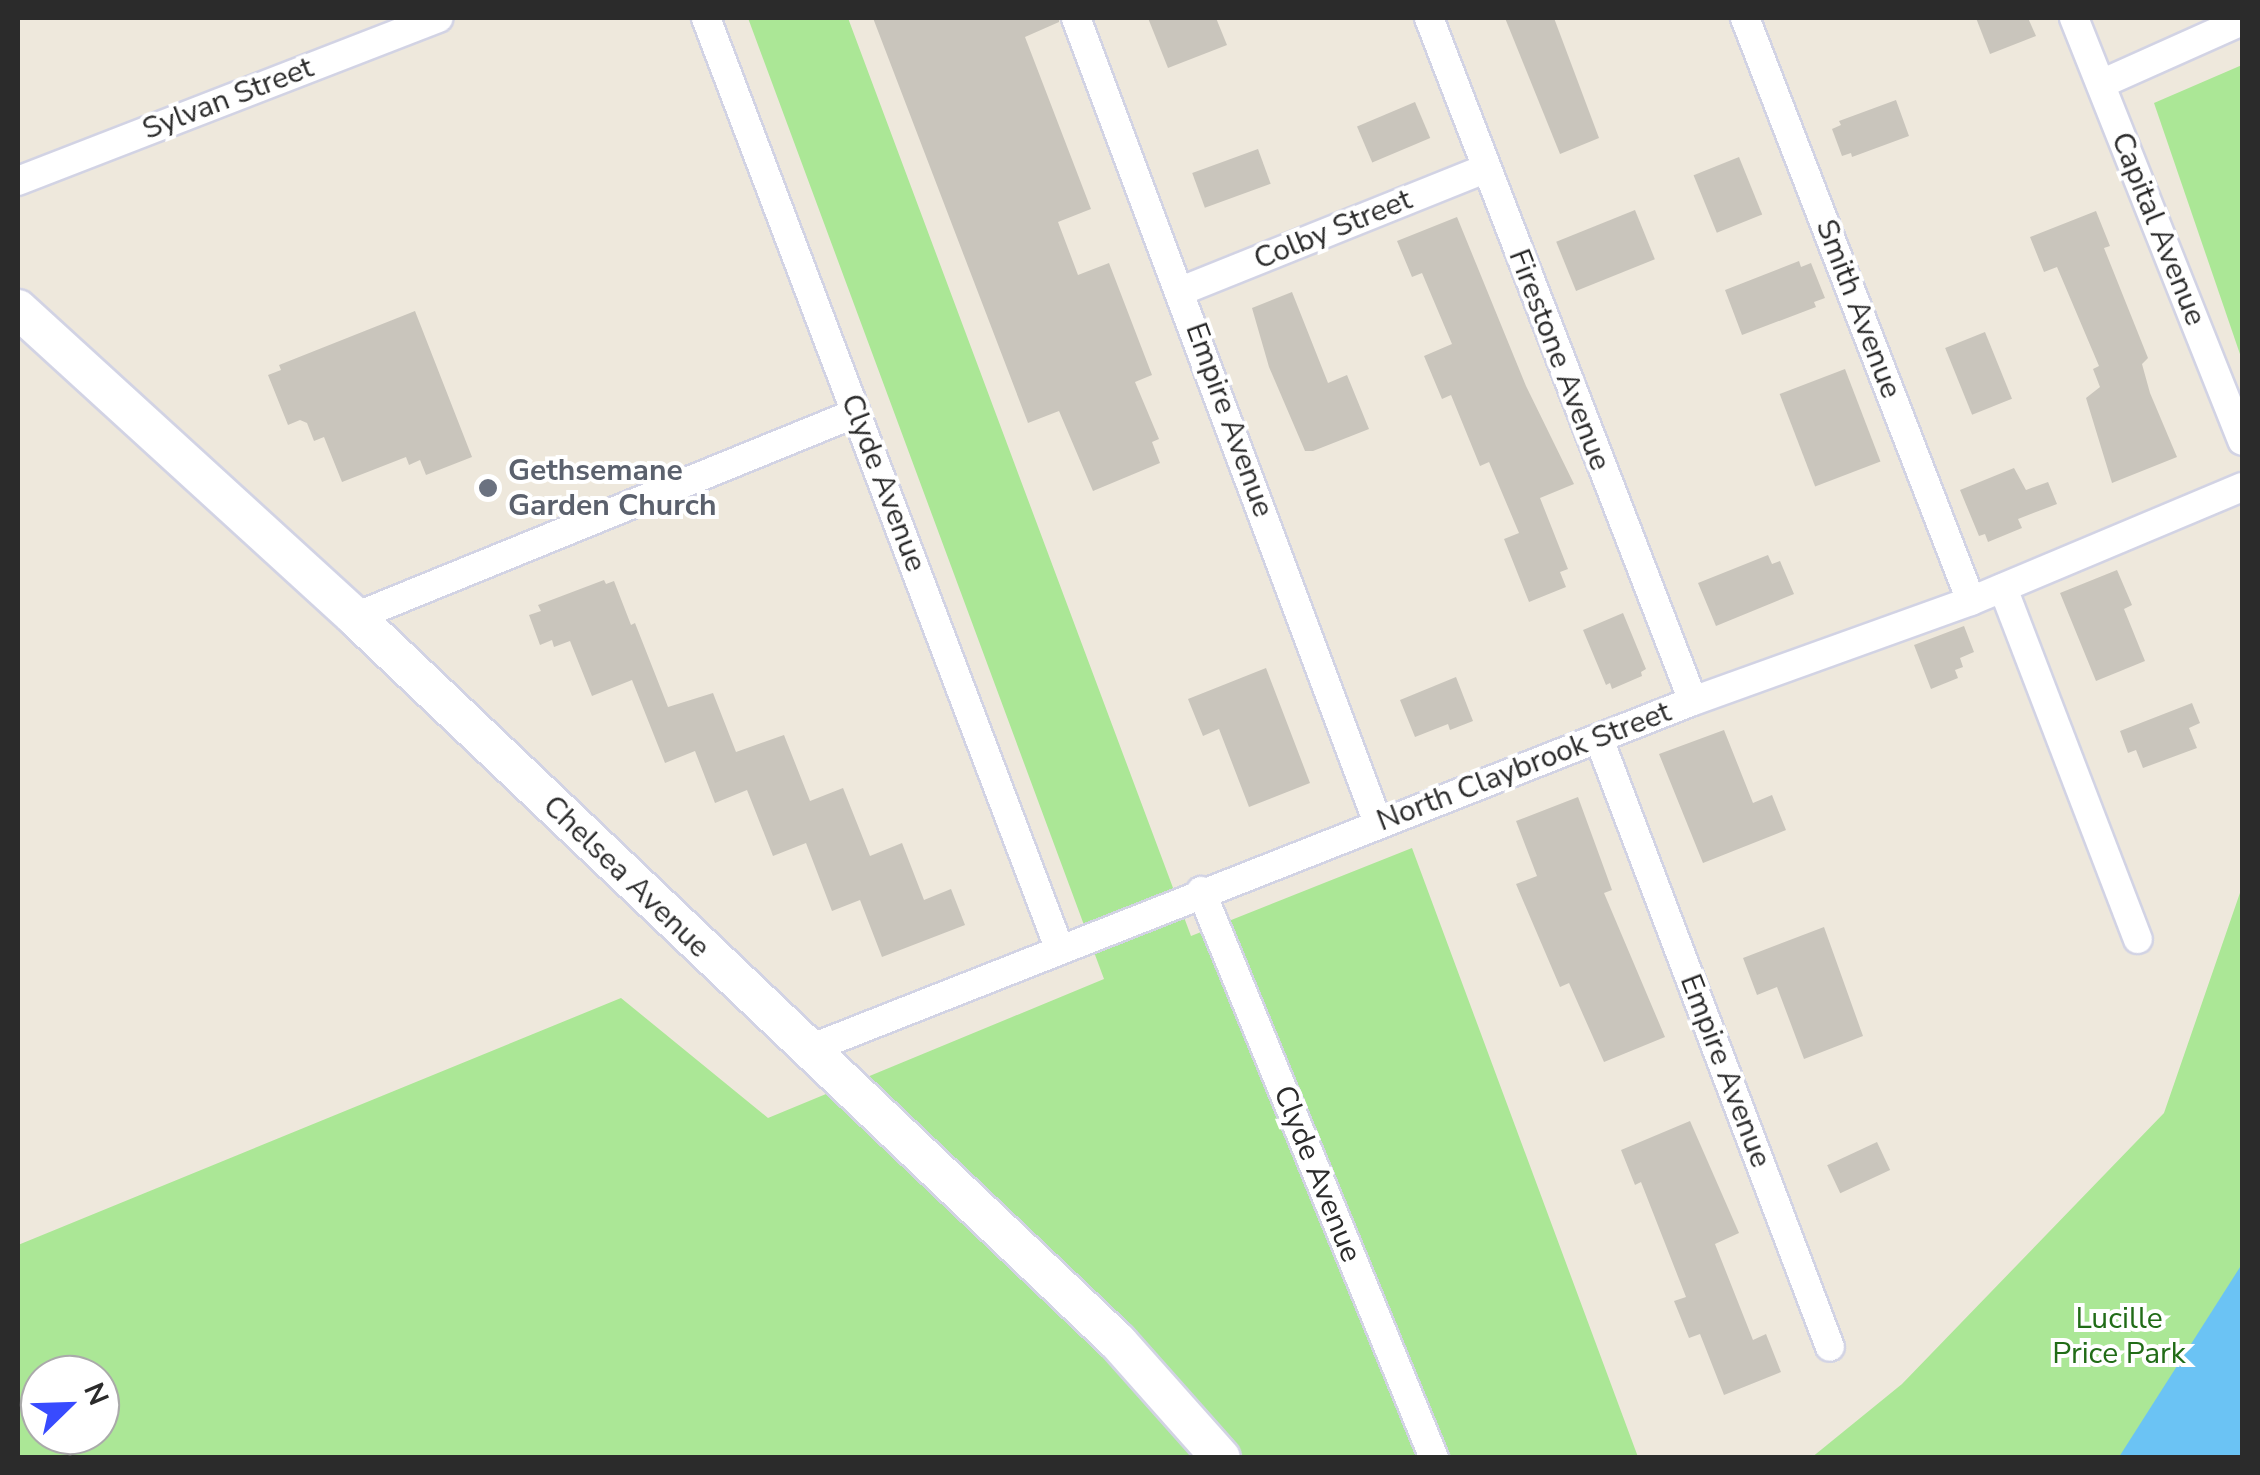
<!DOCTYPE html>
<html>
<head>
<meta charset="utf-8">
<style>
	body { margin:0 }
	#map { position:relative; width:2260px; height:1475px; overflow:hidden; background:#eee8dc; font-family:"Nunito Sans",sans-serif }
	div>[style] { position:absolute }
	.green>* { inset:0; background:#abe796 }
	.water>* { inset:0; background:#6bc3f4 }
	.building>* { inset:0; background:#c9c5bc; transform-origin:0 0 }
	.roads { filter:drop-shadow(2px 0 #d2d3e4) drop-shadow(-2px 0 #d2d3e4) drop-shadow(0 2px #d2d3e4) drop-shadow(0 -2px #d2d3e4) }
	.street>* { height:28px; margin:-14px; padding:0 14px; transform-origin:14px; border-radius:14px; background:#fff }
	.secondary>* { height:38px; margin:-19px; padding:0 19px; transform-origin:19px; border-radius:19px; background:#fff }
	.dots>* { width:28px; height:28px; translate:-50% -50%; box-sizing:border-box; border:5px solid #fff; border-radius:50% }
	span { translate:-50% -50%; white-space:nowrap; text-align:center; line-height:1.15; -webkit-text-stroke:8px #fff; paint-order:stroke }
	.street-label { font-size:30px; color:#2b2b2b }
	.worship-label { font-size:30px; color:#5b616d; font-weight:700 }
	.left { translate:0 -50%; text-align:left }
	.park-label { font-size:30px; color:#216c17 }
	.frame { position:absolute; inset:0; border:20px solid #2b2b2b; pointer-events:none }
	.north { position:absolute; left:20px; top:1355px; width:100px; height:100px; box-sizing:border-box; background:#fff; border:2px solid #aaa; border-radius:50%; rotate:67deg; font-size:28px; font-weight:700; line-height:40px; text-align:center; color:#2b2b2b }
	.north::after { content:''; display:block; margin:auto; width:35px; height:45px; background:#384bff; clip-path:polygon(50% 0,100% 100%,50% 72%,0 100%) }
</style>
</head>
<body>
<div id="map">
	<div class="green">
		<i style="clip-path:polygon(evenodd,748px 18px,848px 18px,1191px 936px,1412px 848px,1638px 1457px,18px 1458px,18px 1245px,621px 998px,768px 1118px,1104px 979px,748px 18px,40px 1375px,100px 1375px,100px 1435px,40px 1435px,40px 1375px)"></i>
		<i style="clip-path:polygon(2242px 65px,2242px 360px,2154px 103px)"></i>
		<i style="clip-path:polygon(2242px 887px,2242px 1457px,1811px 1458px,1902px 1384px,2164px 1113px)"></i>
	</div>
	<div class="water">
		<i style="clip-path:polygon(2242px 1264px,2242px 1457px,2119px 1457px)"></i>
	</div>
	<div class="building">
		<i style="clip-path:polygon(873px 18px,1059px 18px,1059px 22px,1025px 37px,1091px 209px,1058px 222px,1078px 275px,1109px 263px,1152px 375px,1135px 382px,1159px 439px,1152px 442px,1160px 463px,1093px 491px,1059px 411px,1028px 423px)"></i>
		<i style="clip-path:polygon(1148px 18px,1216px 18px,1227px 45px,1168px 68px)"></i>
		<i style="clip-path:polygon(1505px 18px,1554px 18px,1599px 138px,1560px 154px)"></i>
		<i style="clip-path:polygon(1976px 18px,2028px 18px,2036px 36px,1990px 54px)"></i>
		<i style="clip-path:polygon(1896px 100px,1909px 136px,1852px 157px,1851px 153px,1842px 156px,1832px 129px,1841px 125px,1839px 121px)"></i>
		<i style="left:1415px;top:102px;width:39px;height:63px;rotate:67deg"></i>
		<i style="left:1258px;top:149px;width:37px;height:70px;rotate:70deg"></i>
		<i style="left:1739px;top:157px;width:62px;height:49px;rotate:68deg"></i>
		<i style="left:1635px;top:210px;width:53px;height:85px;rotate:68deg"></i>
		<i style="clip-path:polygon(2096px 211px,2110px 246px,2104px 248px,2148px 358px,2142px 364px,2150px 393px,2177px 457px,2112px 483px,2086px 398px,2100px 387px,2093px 369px,2099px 366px,2057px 267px,2044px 272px,2030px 237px)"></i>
		<i style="clip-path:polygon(1457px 217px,1526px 386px,1574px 484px,1540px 498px,1568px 569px,1560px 572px,1566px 587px,1529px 602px,1504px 539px,1519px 533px,1489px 462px,1480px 466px,1451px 395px,1442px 399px,1424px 356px,1452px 344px,1422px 273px,1412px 277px,1397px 241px)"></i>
		<i style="clip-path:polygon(1799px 261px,1801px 267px,1811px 263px,1825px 298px,1814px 302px,1816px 307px,1742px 335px,1725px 290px)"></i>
		<i style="clip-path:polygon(1292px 292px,1328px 383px,1347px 375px,1369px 429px,1313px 451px,1305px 451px,1269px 367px,1252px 308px)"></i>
		<i style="clip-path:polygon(415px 311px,472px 457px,426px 475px,420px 460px,409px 465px,406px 457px,342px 482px,324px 437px,314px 441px,307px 423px,300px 420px,288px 425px,268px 375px,281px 370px,279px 365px)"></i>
		<i style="left:1985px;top:332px;width:72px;height:43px;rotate:68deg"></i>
		<i style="left:1845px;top:369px;width:99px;height:70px;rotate:69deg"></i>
		<i style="clip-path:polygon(2014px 468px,2026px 490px,2048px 482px,2057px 504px,2018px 519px,2022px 528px,1988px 542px,1985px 534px,1979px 536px,1960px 490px)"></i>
		<i style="clip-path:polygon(1768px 555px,1772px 564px,1780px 561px,1794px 594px,1716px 626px,1698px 583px)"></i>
		<i style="clip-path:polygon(2117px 570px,2132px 605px,2124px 609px,2145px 661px,2096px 681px,2060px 593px)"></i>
		<i style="clip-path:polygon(604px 580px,606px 584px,614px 581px,631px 625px,635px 623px,668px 707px,713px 693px,736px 752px,784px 735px,810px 801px,843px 788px,870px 856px,902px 843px,924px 900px,951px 889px,965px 925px,882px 957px,860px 900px,832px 911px,806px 843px,773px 856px,747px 790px,715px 803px,695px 751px,665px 763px,632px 680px,592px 696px,570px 641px,554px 647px,552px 640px,540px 645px,529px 615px,541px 611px,538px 605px)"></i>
		<i style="clip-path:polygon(1623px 613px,1646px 669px,1641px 672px,1642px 676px,1612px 689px,1610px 683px,1606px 685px,1583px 630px)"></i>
		<i style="clip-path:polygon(1964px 626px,1974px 652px,1960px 658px,1963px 667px,1955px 670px,1958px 678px,1931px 689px,1914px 645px)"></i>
		<i style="clip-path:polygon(1266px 668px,1310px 783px,1249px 807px,1219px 729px,1203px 736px,1188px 699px)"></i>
		<i style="clip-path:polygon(1456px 677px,1473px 721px,1450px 730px,1448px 724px,1415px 737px,1400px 700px)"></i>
		<i style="clip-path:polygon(2192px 703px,2200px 723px,2189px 728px,2197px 748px,2143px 768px,2136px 750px,2128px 753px,2120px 731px)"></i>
		<i style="clip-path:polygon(1724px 730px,1753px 803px,1772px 795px,1786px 830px,1703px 863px,1659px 754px)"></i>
		<i style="clip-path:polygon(1578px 797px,1612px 890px,1604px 893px,1665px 1037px,1604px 1062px,1569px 983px,1560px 987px,1516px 884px,1537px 876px,1516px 821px)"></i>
		<i style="clip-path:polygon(1824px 927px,1863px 1036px,1804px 1059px,1777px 987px,1757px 995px,1743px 958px)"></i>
		<i style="clip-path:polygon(1690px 1121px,1739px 1233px,1715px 1244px,1753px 1340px,1766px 1334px,1781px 1372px,1724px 1395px,1700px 1334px,1689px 1338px,1674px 1301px,1686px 1297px,1641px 1182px,1635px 1185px,1621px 1150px)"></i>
		<i style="left:1877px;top:1142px;width:31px;height:55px;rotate:65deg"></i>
	</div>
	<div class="roads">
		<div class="street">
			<i style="left:706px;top:18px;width:995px;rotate:69.21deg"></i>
			<i style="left:1076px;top:18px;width:860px;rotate:69.44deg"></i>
			<i style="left:1429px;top:18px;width:732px;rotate:68.87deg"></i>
			<i style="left:1745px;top:18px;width:625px;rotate:68.81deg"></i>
			<i style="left:2074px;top:18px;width:455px;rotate:68.3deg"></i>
			<i style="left:2101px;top:84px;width:154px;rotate:-24.1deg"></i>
			<i style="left:18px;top:181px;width:451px;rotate:-21.2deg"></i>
			<i style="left:1181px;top:291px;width:328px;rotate:-21.9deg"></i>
			<i style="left:2003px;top:588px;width:376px;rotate:69deg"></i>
			<i style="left:355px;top:617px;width:541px;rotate:-22.16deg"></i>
			<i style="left:1599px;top:739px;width:650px;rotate:69.2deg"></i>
			<i style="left:1201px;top:891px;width:613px;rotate:67.66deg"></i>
			<i style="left:807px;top:1050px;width:952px;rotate:-21.5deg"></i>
			<i style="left:1693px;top:701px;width:295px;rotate:-19.8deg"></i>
			<i style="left:1971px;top:601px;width:294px;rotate:-22.8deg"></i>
		</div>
		<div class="secondary">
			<i style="left:18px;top:309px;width:457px;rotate:42.4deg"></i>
			<i style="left:355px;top:617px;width:1053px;rotate:43.54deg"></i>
			<i style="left:1118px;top:1342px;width:155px;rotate:48.4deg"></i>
		</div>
	</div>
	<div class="dots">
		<i style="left:488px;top:488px;background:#6b7280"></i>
	</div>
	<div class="street-label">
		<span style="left:228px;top:99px;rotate:-21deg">Sylvan Street</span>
		<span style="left:2158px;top:229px;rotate:68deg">Capital Avenue</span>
		<span style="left:1333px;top:230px;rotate:-22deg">Colby Street</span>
		<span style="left:1858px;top:309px;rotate:69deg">Smith Avenue</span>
		<span style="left:1559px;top:360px;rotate:69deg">Firestone Avenue</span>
		<span style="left:1229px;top:420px;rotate:70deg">Empire Avenue</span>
		<span style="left:883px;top:483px;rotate:69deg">Clyde Avenue</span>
		<span style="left:1524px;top:767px;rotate:-21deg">North Claybrook Street</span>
		<span style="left:626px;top:877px;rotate:44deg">Chelsea Avenue</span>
		<span style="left:1725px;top:1071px;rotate:69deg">Empire Avenue</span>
		<span style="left:1317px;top:1174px;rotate:68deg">Clyde Avenue</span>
	</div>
	<div class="worship-label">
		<span class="left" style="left:508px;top:488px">Gethsemane<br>Garden Church</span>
	</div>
	<div class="park-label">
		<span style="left:2119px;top:1336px">Lucille<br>Price Park</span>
	</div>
	<div class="frame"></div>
	<div class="north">N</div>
</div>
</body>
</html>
